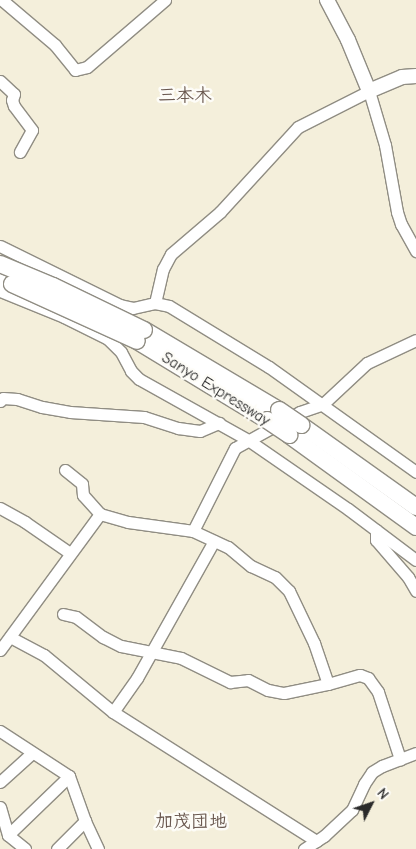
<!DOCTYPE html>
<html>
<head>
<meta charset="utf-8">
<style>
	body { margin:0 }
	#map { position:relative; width:416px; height:849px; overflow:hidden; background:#f4efdb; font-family:"Comic Neue","Klee One",sans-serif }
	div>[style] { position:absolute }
	.roads { filter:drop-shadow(1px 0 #908d83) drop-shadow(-1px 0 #908d83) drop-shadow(0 1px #908d83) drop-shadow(0 -1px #908d83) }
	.minor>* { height:11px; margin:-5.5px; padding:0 5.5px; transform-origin:5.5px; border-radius:5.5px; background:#fff }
	.major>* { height:14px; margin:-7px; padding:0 7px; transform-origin:7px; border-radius:7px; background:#fff }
	.highway>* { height:16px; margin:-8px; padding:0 8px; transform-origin:8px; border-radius:8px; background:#fff }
	.bridges { filter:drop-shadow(1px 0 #908d83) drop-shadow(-1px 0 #908d83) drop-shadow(0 1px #908d83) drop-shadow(0 -1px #908d83) }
	.highway-bridge>* { height:16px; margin:-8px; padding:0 8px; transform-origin:8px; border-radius:8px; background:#fff }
	span { translate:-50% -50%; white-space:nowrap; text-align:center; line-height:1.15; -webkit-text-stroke:5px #fdfcf7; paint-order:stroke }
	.street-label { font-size:16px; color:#2b2b2b }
	.neighbourhood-label { font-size:18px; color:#69574e; font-weight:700 }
	.north { position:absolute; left:346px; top:779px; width:50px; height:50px; -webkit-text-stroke:4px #fdfcf7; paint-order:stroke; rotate:49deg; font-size:14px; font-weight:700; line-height:20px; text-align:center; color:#2b2b2b }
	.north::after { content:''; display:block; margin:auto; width:18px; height:22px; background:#2b2b2b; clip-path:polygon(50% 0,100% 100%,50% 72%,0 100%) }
</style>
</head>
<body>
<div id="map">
	<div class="roads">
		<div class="minor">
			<i style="left:2px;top:0;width:70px;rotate:40.3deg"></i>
			<i style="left:55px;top:45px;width:32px;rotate:51deg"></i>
			<i style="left:75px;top:70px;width:12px;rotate:-14deg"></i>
			<i style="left:87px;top:67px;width:103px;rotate:-40.7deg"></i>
			<i style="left:0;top:81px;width:19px;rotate:43deg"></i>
			<i style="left:14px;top:94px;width:6px;rotate:108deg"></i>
			<i style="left:12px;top:100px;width:6px;rotate:72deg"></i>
			<i style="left:14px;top:106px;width:30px;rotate:53deg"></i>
			<i style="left:32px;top:130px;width:25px;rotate:119deg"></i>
			<i style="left:0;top:246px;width:134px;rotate:26.2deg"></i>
			<i style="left:120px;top:305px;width:13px;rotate:13deg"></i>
			<i style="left:133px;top:308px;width:23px;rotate:-13deg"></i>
			<i style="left:155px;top:303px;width:14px;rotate:12deg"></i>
			<i style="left:169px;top:306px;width:117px;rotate:31.4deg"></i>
			<i style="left:269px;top:367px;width:181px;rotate:35.5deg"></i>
			<i style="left:0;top:291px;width:69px;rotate:22.1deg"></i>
			<i style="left:64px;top:317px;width:49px;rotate:26.6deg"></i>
			<i style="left:108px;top:339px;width:18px;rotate:45deg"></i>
			<i style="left:121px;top:352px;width:21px;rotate:62deg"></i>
			<i style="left:131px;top:371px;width:11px;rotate:45deg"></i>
			<i style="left:139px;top:379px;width:125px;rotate:29.2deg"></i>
			<i style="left:248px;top:440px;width:121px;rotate:34.6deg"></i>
			<i style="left:348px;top:509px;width:85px;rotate:36.9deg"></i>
			<i style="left:155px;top:303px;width:35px;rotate:-77deg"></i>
			<i style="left:163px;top:269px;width:17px;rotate:-62deg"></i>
			<i style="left:171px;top:254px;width:65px;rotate:-40.6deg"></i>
			<i style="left:220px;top:212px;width:115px;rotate:-47.5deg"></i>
			<i style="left:298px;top:127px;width:80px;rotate:-26.9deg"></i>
			<i style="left:369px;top:91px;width:56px;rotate:73.5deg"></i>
			<i style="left:385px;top:145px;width:68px;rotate:79.8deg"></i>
			<i style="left:397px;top:212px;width:13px;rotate:72deg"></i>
			<i style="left:401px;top:224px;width:31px;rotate:61deg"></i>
			<i style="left:0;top:401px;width:4px;rotate:-45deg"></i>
			<i style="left:3px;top:398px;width:14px;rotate:4deg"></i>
			<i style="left:17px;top:399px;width:26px;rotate:18deg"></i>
			<i style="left:42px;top:407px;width:28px;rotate:10deg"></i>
			<i style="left:70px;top:412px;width:74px;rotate:3.9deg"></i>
			<i style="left:144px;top:417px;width:36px;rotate:18deg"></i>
			<i style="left:178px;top:428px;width:22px;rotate:8deg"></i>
			<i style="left:200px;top:431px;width:21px;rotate:-23deg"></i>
			<i style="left:65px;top:470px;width:22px;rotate:39deg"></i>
			<i style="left:82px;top:484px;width:11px;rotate:85deg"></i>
			<i style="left:83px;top:495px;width:25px;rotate:48deg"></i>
			<i style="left:0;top:508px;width:29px;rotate:29deg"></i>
			<i style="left:25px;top:522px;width:55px;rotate:34.6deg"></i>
			<i style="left:376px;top:530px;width:10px;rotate:90deg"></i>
			<i style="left:376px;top:540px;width:49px;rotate:49.1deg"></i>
			<i style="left:408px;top:577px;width:16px;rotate:60deg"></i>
			<i style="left:193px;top:531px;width:93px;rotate:-63.2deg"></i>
			<i style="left:235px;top:448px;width:74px;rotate:-29deg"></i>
			<i style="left:300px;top:412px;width:24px;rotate:-19deg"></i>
			<i style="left:323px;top:404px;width:60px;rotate:-43deg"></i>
			<i style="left:367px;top:363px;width:54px;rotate:-25.1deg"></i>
			<i style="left:63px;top:614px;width:13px;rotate:13deg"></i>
			<i style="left:76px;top:617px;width:34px;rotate:37deg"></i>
			<i style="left:103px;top:637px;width:20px;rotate:27deg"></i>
			<i style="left:121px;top:646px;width:61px;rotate:11.3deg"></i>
			<i style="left:181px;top:658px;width:55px;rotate:26.1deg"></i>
			<i style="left:230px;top:682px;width:18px;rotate:-6deg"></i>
			<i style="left:248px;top:680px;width:22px;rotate:27deg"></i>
			<i style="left:268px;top:690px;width:16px;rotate:11deg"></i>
			<i style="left:284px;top:693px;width:45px;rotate:-11.6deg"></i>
			<i style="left:10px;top:637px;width:38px;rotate:28deg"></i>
			<i style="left:44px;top:655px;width:89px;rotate:39.6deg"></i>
			<i style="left:113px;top:712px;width:241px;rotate:32.4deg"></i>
			<i style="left:0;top:650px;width:169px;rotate:-53.7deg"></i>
			<i style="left:100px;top:514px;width:29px;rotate:16deg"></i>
			<i style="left:128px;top:522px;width:66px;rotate:7.9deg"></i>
			<i style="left:193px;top:531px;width:38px;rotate:25deg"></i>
			<i style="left:228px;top:547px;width:30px;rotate:40deg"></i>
			<i style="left:251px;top:566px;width:26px;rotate:25deg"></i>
			<i style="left:275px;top:577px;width:20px;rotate:45deg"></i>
			<i style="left:289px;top:591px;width:58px;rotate:64.3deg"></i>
			<i style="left:314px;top:643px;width:43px;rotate:71.1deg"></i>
			<i style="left:328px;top:684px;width:33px;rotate:-16deg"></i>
			<i style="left:360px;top:675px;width:9px;rotate:21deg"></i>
			<i style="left:368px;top:678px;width:17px;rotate:54deg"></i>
			<i style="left:378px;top:692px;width:71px;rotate:71.8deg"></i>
			<i style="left:113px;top:712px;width:42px;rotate:-54.8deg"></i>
			<i style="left:137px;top:678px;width:157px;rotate:-60.7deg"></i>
			<i style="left:0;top:731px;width:82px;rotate:33.1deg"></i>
			<i style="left:69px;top:776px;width:48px;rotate:70.4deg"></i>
			<i style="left:85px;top:821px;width:31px;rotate:65deg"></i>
			<i style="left:0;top:782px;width:43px;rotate:-42.2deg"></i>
			<i style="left:0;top:807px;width:29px;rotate:74deg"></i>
			<i style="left:8px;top:835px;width:22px;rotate:39deg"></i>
			<i style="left:8px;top:835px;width:85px;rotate:-44deg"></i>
			<i style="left:57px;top:849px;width:40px;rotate:-45deg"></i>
			<i style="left:304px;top:849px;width:24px;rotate:-33deg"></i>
			<i style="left:324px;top:836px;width:38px;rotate:-43deg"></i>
			<i style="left:352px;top:810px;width:29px;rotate:-65deg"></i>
			<i style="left:364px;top:784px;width:14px;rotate:-56deg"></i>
			<i style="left:372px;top:772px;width:12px;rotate:-31deg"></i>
			<i style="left:382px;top:766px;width:36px;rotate:-21deg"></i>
		</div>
		<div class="major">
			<i style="left:327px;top:0;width:45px;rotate:62.3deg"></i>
			<i style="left:348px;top:40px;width:55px;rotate:67.6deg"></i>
			<i style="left:369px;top:91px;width:36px;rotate:-23deg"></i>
			<i style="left:402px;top:77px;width:14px;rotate:-4deg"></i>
		</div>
		<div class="highway">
			<i style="left:0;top:279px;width:13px;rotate:23deg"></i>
			<i style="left:144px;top:330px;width:157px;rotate:30.7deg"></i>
			<i style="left:137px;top:341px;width:152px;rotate:31.3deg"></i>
			<i style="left:301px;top:425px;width:141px;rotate:35.5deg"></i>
			<i style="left:289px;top:435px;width:157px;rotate:35.9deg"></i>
		</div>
	</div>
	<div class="bridges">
		<div class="highway-bridge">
			<i style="left:0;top:264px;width:57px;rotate:22.5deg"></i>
			<i style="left:53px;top:286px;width:101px;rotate:25.8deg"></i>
			<i style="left:12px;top:284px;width:137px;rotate:24.5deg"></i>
			<i style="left:279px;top:410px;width:27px;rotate:34deg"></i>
			<i style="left:267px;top:420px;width:27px;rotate:34deg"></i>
		</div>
	</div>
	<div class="street-label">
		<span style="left:216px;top:389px;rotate:32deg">Sanyo Expressway</span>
	</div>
	<div class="neighbourhood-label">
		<span style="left:185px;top:96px">三本木</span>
		<span style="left:191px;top:822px">加茂団地</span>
	</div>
	<div class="north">N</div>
</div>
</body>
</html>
